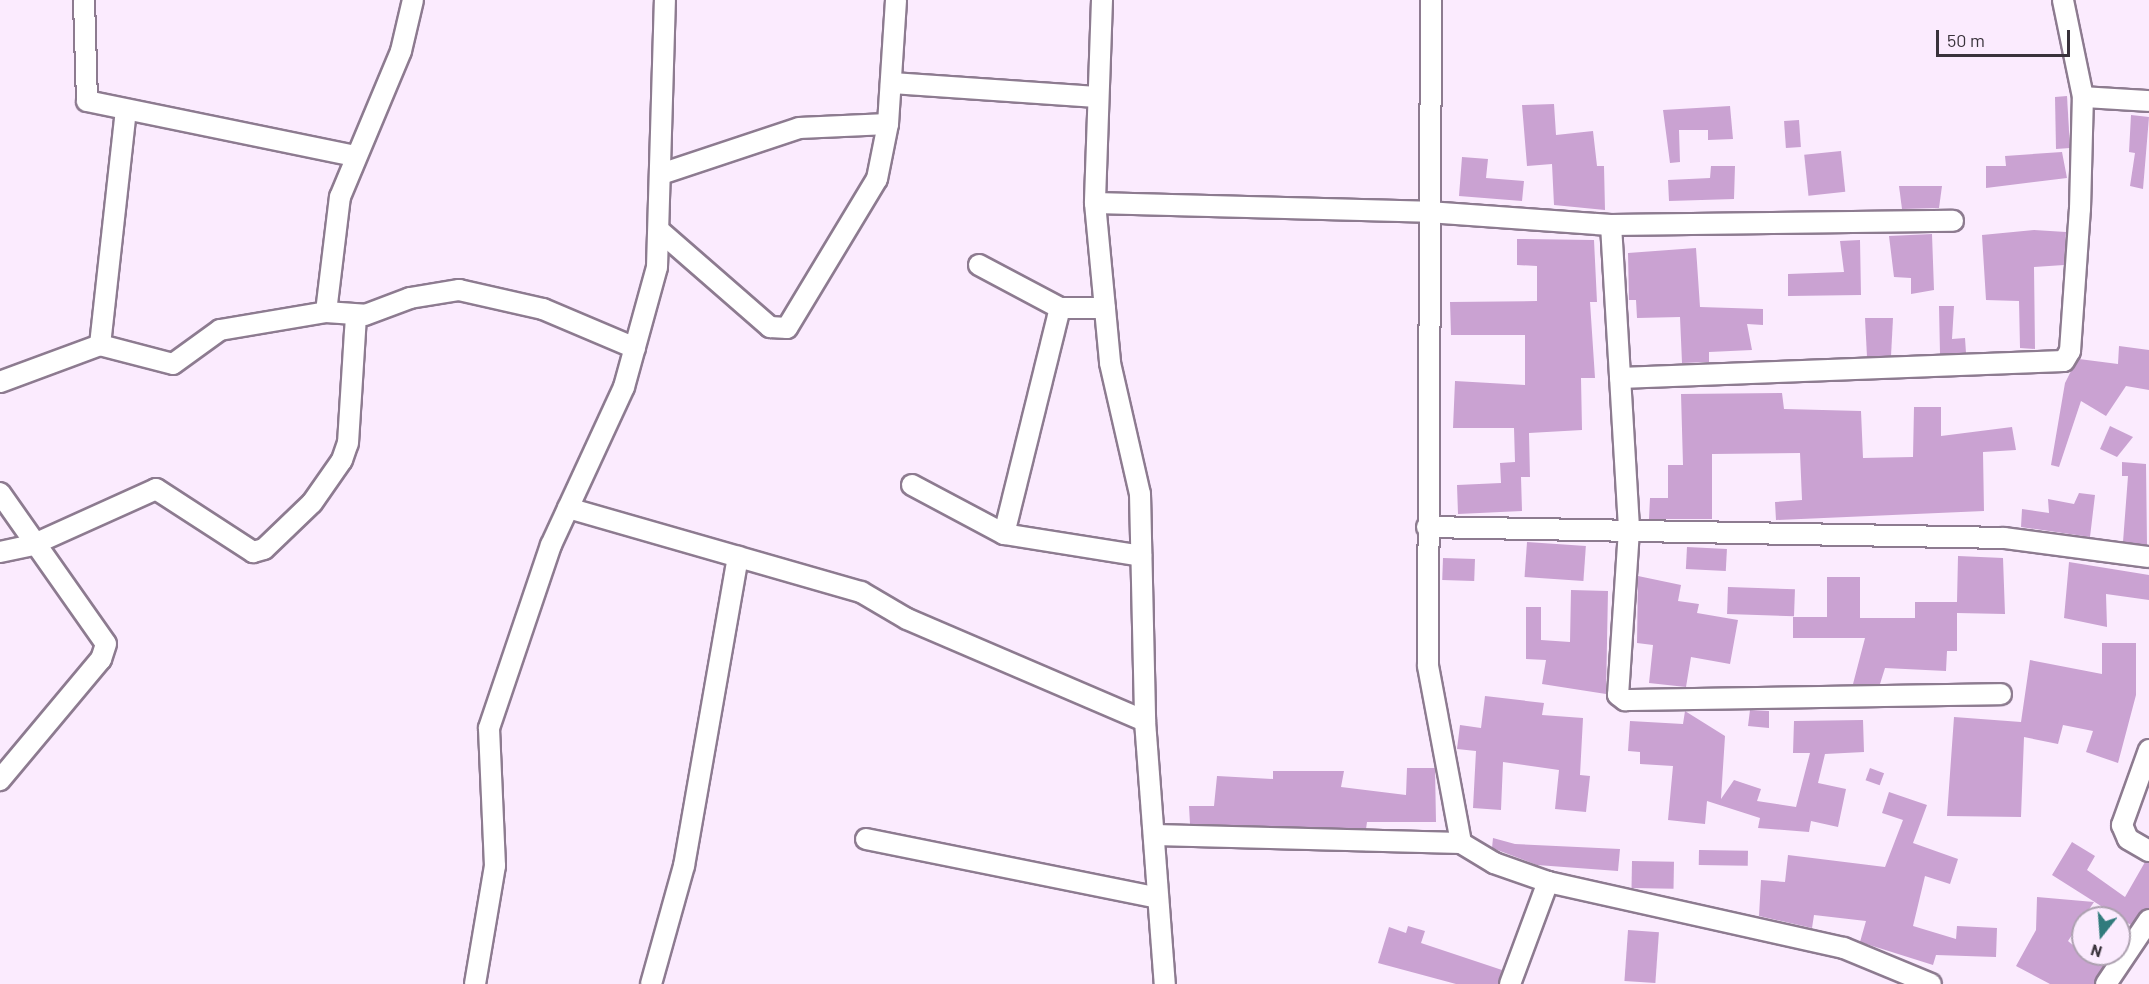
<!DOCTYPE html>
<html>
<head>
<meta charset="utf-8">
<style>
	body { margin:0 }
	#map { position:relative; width:2149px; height:984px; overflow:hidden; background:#fbebfe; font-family:Barlow,sans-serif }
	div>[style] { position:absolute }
	.building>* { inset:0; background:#caa2d2; transform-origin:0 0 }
	.roads { filter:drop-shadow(2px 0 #8d7b90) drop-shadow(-2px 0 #8d7b90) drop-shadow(0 2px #8d7b90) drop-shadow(0 -2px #8d7b90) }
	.minor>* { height:20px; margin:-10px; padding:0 10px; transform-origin:10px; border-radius:10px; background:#fff }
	span { translate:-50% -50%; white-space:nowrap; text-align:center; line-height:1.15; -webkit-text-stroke:6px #fbebfe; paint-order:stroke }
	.north { position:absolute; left:2071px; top:906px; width:60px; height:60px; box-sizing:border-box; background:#fbebfe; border:2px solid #ada1b0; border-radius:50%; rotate:197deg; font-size:16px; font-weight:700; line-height:24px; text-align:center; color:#39323b }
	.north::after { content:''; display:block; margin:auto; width:21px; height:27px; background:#317b7c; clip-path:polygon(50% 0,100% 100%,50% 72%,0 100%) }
	.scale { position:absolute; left:1936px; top:30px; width:134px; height:27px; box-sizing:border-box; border:3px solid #39323b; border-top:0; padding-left:8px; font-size:18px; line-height:21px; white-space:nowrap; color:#39323b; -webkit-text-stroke:4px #fbebfe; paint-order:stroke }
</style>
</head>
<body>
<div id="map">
	<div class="building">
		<i style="clip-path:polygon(2067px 96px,2070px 148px,2056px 149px,2055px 97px)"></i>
		<i style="clip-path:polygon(1554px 104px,1556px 135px,1593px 131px,1597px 166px,1604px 166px,1605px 210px,1554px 205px,1552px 164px,1527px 166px,1522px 105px)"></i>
		<i style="clip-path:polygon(1730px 106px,1733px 139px,1708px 140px,1708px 130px,1679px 130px,1680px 162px,1670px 163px,1663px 110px)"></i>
		<i style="clip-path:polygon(2131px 115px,2149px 117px,2143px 189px,2130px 186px,2135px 153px,2129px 152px)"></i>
		<i style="left:1799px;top:120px;width:27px;height:15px;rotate:86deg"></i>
		<i style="left:1841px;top:151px;width:41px;height:37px;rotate:84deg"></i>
		<i style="clip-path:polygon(2062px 152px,2067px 178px,1986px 188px,1986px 166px,2006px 166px,2005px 156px)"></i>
		<i style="clip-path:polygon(1462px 157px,1488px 159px,1486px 178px,1524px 181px,1522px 201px,1459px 196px)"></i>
		<i style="clip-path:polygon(1711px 166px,1735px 166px,1734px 199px,1669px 201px,1668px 180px,1710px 178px)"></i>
		<i style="clip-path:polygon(1899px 186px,1942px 186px,1939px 208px,1902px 209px)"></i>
		<i style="clip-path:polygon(2034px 230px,2066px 232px,2064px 265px,2034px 267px,2035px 349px,2020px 348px,2019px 301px,1986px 300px,1982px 235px)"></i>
		<i style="clip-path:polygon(1932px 234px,1934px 290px,1911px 294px,1911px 278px,1894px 277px,1889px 236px)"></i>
		<i style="clip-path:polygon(1517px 239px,1594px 240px,1597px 302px,1590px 302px,1595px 378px,1581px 378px,1582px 430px,1529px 433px,1530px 477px,1521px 477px,1522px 511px,1458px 514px,1457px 485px,1501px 483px,1500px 463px,1515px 462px,1514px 428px,1453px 428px,1455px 381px,1525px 385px,1525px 335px,1451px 335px,1450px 302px,1537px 301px,1537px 266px,1517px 265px)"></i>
		<i style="clip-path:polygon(1860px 240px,1861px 295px,1788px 296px,1788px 274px,1844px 272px,1840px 241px)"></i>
		<i style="clip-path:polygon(1696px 248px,1700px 307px,1763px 309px,1763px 325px,1747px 324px,1752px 350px,1709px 352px,1709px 362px,1682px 363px,1680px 317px,1637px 318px,1636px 300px,1629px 300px,1628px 253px)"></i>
		<i style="clip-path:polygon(1939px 306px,1954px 306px,1952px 339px,1965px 338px,1966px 353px,1940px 354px)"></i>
		<i style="clip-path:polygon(1865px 318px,1893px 318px,1891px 356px,1867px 357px)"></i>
		<i style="clip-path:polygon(2119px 346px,2149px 350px,2149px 390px,2126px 386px,2106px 416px,2081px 401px,2059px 467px,2051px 465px,2065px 383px,2072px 369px,2079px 359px,2118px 364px)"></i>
		<i style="clip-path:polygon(1782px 393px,1784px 409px,1861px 411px,1863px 458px,1913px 457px,1914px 407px,1941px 407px,1941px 436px,2012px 427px,2016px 450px,1983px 452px,1984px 511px,1776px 520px,1775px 502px,1802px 500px,1800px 453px,1712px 454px,1712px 519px,1649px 519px,1650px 498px,1668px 498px,1668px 465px,1683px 465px,1681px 394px)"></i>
		<i style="clip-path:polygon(2110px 426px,2133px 437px,2117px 457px,2100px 449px)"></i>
		<i style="clip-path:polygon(2122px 462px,2146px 464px,2147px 545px,2123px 542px,2128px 476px,2122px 476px)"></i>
		<i style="clip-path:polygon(2079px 493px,2095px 495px,2090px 537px,2021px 527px,2022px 509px,2049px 513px,2048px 499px,2074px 504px)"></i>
		<i style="left:1527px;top:542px;width:59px;height:35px;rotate:4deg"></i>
		<i style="left:1687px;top:547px;width:40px;height:22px;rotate:3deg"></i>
		<i style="clip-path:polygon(1958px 556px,2003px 558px,2005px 614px,1957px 613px,1957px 651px,1947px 651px,1946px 671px,1885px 668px,1880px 684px,1853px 684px,1865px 638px,1793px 638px,1793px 617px,1827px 617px,1827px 577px,1860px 577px,1860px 618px,1915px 618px,1915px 602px,1957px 602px)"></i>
		<i style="left:1443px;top:558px;width:32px;height:22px;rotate:2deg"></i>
		<i style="clip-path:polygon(2069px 562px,2149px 575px,2149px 600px,2106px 594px,2107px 627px,2064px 618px)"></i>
		<i style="clip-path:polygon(1638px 576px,1681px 585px,1678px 601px,1699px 604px,1697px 613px,1738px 620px,1730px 664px,1691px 657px,1686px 687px,1649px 683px,1653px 645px,1637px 643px)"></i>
		<i style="left:1728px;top:587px;width:67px;height:27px;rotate:2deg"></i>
		<i style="clip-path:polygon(1571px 590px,1608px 591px,1606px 694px,1542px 684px,1546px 660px,1526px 659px,1526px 607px,1541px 607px,1541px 640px,1570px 642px)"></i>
		<i style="clip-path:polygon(2102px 643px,2136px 643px,2136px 695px,2118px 763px,2086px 752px,2093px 731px,2063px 725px,2058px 744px,2024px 737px,2021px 817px,1947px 816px,1954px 717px,2021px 722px,2030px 660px,2102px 674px)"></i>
		<i style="clip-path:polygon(1485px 696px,1544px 703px,1542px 715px,1583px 718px,1580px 775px,1590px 776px,1586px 812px,1555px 809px,1559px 770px,1503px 762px,1501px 810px,1473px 808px,1476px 751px,1457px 749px,1460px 725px,1481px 728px)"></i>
		<i style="clip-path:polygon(1750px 710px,1769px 711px,1769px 728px,1748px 726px)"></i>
		<i style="clip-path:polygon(1685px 711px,1725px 736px,1721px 799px,1734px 780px,1761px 789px,1757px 801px,1796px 807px,1810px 753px,1793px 753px,1794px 721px,1863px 720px,1864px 752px,1825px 754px,1818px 783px,1846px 789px,1838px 827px,1811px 821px,1809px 832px,1758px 828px,1760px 818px,1707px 801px,1705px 824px,1668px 820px,1673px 766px,1640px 764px,1640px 752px,1628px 751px,1630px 721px,1683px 724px)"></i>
		<i style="clip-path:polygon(1407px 768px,1435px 768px,1436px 822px,1367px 822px,1366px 829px,1190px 824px,1189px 806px,1214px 806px,1217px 776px,1273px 779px,1273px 771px,1344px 771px,1341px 787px,1406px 795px)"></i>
		<i style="left:1870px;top:768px;width:15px;height:13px;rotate:20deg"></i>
		<i style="clip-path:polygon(1889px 792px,1927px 805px,1913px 843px,1958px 859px,1950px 884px,1925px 876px,1913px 926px,1956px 939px,1957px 926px,1997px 928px,1996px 957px,1936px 955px,1933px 965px,1860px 942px,1866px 921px,1814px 915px,1812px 928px,1759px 916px,1761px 880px,1785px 882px,1788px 855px,1885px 867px,1903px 820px,1882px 813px)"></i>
		<i style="clip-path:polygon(1493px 838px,1515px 844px,1620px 849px,1618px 871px,1537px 865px,1492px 848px)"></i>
		<i style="clip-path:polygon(2072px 842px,2095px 856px,2087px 870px,2125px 897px,2145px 862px,2149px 863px,2149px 908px,2131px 925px,2052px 875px)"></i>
		<i style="left:1699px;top:850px;width:49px;height:15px;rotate:1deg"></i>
		<i style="left:1632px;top:861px;width:42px;height:27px;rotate:1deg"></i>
		<i style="clip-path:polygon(2037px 897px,2094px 902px,2068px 941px,2083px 954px,2112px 954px,2094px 984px,2050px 984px,2016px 966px,2036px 930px)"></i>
		<i style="clip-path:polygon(1408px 926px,1425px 931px,1421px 943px,1502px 970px,1498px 984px,1456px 984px,1378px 963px,1389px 927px,1406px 933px)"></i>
		<i style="left:1628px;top:930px;width:31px;height:51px;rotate:4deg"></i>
	</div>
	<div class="roads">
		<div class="minor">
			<i style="left:84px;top:0;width:101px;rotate:88.3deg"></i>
			<i style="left:87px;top:101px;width:274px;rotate:11.6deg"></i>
			<i style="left:1102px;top:0;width:203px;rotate:92deg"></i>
			<i style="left:1095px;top:203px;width:161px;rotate:84.6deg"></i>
			<i style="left:1110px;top:363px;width:134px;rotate:77.1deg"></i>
			<i style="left:1140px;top:494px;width:227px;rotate:88.7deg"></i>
			<i style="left:1145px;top:721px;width:264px;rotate:85.7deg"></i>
			<i style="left:1431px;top:0;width:666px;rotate:90.26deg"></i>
			<i style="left:1428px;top:666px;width:180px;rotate:79.4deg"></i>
			<i style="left:891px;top:83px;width:207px;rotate:3.9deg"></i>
			<i style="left:2083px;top:97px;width:66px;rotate:3.5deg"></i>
			<i style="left:661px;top:174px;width:145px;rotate:-18.4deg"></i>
			<i style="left:799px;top:128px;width:89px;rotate:-2.6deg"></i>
			<i style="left:1095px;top:203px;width:333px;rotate:1.5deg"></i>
			<i style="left:1428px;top:212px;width:183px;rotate:4.1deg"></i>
			<i style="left:1611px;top:225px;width:342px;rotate:-0.7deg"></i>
			<i style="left:1611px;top:225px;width:306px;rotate:86.6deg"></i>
			<i style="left:1629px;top:530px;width:165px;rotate:93.8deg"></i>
			<i style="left:1618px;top:695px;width:9px;rotate:36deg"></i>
			<i style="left:1625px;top:700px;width:376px;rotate:-0.9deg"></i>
			<i style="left:661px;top:232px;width:145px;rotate:41.1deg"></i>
			<i style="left:770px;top:327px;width:17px;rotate:3deg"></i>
			<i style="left:787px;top:328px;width:174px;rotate:-58.9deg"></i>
			<i style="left:877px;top:179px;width:56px;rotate:-78.7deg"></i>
			<i style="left:888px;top:124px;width:124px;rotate:-86.3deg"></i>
			<i style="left:979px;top:265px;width:92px;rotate:28deg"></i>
			<i style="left:1060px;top:308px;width:45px"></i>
			<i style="left:326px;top:312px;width:39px;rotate:4deg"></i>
			<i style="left:365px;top:315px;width:48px;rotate:-20.7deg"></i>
			<i style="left:410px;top:298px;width:50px;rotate:-9.3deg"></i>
			<i style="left:459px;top:290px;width:86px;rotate:12.7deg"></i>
			<i style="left:543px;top:309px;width:100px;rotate:23deg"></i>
			<i style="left:100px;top:345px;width:236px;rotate:-83.7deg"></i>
			<i style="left:1620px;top:378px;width:444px;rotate:-2.2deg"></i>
			<i style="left:2064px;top:361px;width:12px;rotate:-59deg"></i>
			<i style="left:2070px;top:351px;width:142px;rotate:-86deg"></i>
			<i style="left:2080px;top:209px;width:112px;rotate:-88.5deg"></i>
			<i style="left:2083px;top:97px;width:99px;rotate:-101.7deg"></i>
			<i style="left:0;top:382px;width:107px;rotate:-20.3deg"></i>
			<i style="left:100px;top:345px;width:75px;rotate:14.6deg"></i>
			<i style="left:173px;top:364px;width:58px;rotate:-35.9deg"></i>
			<i style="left:220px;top:330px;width:108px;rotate:-9.6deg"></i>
			<i style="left:326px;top:312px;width:116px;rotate:-83.1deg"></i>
			<i style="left:340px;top:197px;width:158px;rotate:-67.3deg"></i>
			<i style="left:401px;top:51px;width:52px;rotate:-76.8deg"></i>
			<i style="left:912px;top:485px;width:104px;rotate:28deg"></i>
			<i style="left:1004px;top:534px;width:139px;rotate:9.1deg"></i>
			<i style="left:0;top:493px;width:184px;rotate:54.9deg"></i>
			<i style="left:106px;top:644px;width:16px;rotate:108deg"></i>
			<i style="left:101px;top:659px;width:158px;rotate:129.9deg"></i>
			<i style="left:568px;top:508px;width:305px;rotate:16deg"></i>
			<i style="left:861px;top:592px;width:53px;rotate:30.4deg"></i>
			<i style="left:907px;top:619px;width:259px;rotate:23.2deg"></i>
			<i style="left:1427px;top:527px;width:577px;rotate:1.09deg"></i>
			<i style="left:2004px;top:538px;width:146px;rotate:7.5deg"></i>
			<i style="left:1004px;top:534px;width:233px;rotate:-76.1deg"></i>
			<i style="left:0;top:552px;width:33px;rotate:-12deg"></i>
			<i style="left:32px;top:545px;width:136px;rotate:-24.3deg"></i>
			<i style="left:156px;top:489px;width:116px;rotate:33deg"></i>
			<i style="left:253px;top:552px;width:11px;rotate:-15deg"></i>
			<i style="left:264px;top:549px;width:66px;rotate:-43.8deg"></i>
			<i style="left:312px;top:503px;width:52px;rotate:-55.1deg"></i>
			<i style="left:342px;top:460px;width:18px;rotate:-71deg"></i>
			<i style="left:348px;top:443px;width:127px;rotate:-86.4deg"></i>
			<i style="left:2149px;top:750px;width:80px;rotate:109.8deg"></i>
			<i style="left:2122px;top:825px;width:15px;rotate:67deg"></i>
			<i style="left:2128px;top:839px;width:24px;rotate:30deg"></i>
			<i style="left:1155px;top:835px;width:306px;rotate:1.5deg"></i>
			<i style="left:1461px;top:843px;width:39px;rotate:31deg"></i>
			<i style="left:1494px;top:863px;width:57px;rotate:19.4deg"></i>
			<i style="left:1548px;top:882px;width:303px;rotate:12.6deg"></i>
			<i style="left:1844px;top:948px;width:94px;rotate:22.5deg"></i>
			<i style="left:866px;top:839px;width:298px;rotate:11.4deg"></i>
			<i style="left:475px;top:984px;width:120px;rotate:-80.4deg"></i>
			<i style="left:495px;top:866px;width:138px;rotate:-92.5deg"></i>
			<i style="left:489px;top:728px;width:193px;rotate:-71.3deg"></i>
			<i style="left:551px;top:545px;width:174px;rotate:-65.2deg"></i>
			<i style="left:624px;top:387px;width:124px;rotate:-74.6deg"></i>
			<i style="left:657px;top:267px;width:267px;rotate:-88.3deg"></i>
			<i style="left:651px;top:984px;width:123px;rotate:-74.4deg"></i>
			<i style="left:684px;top:866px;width:314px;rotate:-80.1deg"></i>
			<i style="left:1510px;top:984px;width:109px;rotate:-69.6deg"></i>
			<i style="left:2106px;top:984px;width:77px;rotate:-56.1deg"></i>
		</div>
	</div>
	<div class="north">N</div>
	<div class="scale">50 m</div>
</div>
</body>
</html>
